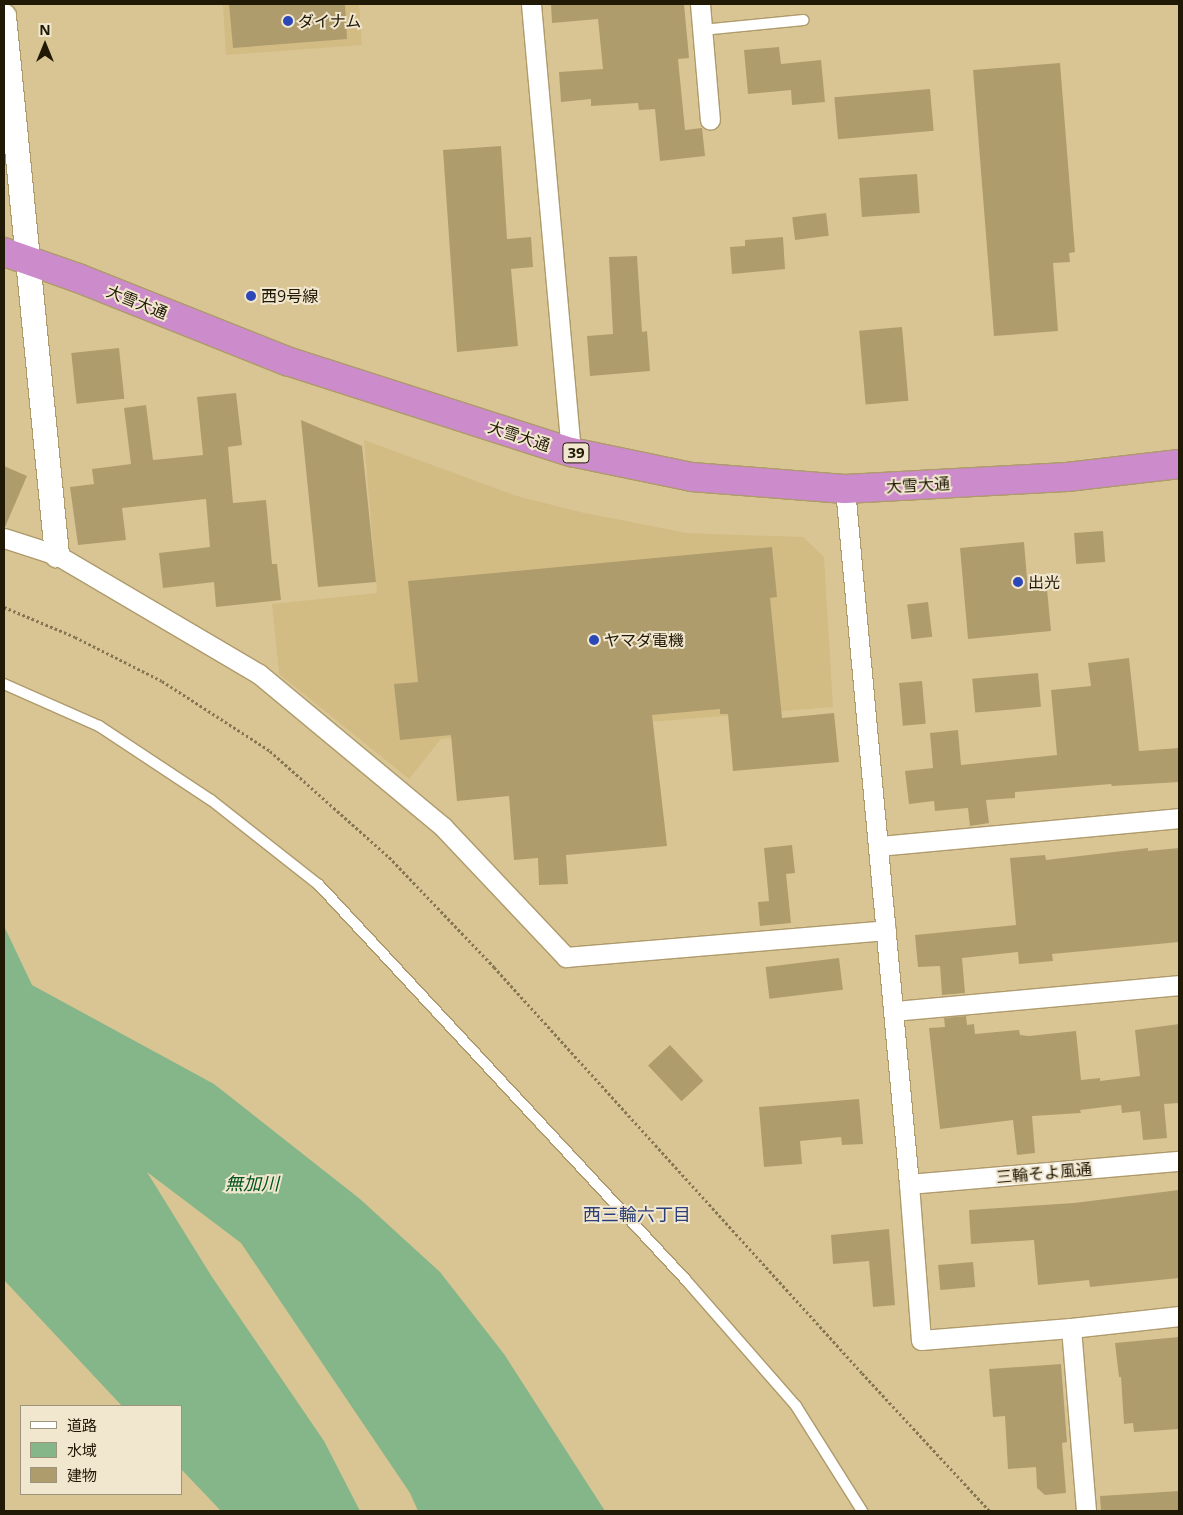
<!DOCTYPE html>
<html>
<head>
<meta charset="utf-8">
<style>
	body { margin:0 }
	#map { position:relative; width:1183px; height:1515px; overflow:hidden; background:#d9c594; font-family:"Open Sans","Noto Sans JP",sans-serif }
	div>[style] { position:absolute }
	.built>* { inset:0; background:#d3bc84 }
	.water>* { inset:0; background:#84b68a }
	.building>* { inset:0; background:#af9c6d; transform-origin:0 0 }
	.path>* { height:3px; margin-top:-1.5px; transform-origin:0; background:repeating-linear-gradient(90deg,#857753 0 2.5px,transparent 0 5px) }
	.roads { filter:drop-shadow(1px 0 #ae9a6b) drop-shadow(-1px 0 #ae9a6b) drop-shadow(0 1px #ae9a6b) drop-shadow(0 -1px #ae9a6b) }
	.service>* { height:10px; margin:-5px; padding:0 5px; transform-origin:5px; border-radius:5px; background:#fff }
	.minor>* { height:19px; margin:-9.5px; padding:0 9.5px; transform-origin:9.5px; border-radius:9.5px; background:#fff }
	.tertiary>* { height:24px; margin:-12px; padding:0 12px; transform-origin:12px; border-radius:12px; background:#fff }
	.trunk>* { height:28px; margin:-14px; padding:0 14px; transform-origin:14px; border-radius:14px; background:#cc8bcb }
	.dots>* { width:14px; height:14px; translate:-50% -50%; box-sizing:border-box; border:2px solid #f1e6ce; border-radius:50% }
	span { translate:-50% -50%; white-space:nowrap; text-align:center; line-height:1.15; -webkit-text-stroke:4px #f1e6ce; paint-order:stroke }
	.shield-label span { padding:1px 4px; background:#f1e6ce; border:1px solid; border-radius:4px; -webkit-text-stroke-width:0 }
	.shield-label { font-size:15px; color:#201906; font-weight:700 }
	.poi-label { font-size:16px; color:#201906 }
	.left { translate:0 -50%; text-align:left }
	.street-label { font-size:16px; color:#201906 }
	.water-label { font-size:18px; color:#00541d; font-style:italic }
	.neighbourhood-label { font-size:18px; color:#2c3f78 }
	.frame { position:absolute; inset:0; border:5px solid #201906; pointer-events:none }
	.legend { position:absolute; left:20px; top:1405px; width:162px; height:90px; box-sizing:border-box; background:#f1e6ce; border:1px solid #9d947e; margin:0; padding:6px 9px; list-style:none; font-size:15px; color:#201906 }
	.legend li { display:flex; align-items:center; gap:10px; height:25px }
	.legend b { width:25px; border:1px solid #9d947e }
	.north { position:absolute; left:20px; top:20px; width:50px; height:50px; -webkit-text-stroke:4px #f1e6ce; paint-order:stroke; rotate:0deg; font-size:14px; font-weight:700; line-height:20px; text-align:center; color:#201906 }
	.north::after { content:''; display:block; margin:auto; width:18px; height:22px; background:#201906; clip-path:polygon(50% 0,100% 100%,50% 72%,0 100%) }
</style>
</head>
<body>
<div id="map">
	<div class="built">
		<i style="clip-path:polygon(223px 4px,359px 4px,362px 45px,226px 55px)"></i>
		<i style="clip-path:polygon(364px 440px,517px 496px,580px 512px,687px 533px,803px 537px,824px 557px,833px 707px,441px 739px,409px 779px,279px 674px,272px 604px,377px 593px)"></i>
	</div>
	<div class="water">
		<i style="clip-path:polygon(4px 926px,32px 985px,214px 1084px,360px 1199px,440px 1272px,504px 1354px,605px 1511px,418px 1511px,410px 1493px,241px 1243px,147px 1172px,212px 1277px,324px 1441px,360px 1511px,221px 1511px,181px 1469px,181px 1406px,122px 1406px,4px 1280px)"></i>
	</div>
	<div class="building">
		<i style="clip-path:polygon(229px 4px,345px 4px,347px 39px,233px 48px)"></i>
		<i style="clip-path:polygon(551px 4px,684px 4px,689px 58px,678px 59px,685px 130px,702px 128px,705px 156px,660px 161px,655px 109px,639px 110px,638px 103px,591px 106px,591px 99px,561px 102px,559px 72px,603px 69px,598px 19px,552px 23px)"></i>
		<i style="clip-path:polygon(779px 47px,781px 64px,821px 60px,825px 102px,792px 105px,791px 90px,748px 94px,744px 50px)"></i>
		<i style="clip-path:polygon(1060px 63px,1075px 252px,1069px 253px,1070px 262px,1053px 263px,1058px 331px,994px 336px,973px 70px)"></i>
		<i style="left:930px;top:89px;width:42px;height:96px;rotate:85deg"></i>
		<i style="clip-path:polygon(501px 146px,507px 239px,531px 237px,533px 267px,511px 269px,518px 346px,457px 352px,443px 150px)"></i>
		<i style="left:917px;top:174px;width:39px;height:58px;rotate:86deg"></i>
		<i style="left:826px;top:213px;width:23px;height:34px;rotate:83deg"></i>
		<i style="clip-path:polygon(783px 237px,785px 269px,732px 274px,730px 247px,745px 246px,745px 240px)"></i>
		<i style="clip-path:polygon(637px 256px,642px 332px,647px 331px,650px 371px,590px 376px,587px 336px,613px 334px,609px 257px)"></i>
		<i style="left:902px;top:327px;width:74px;height:43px;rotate:85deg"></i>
		<i style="left:119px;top:348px;width:51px;height:48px;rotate:84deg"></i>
		<i style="clip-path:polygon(236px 393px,242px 445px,228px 447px,233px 503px,266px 500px,272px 564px,277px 564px,281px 600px,216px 607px,214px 582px,163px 588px,159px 553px,210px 547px,206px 499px,122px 508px,126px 540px,78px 545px,70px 487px,94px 484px,92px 469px,131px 464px,124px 408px,146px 405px,153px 460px,203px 455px,197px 397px)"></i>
		<i style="clip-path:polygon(301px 420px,362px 446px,376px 582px,318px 587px)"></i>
		<i style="clip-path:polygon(4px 466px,27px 476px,5px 527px,4px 527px)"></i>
		<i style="left:1103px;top:531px;width:31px;height:29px;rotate:86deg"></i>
		<i style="clip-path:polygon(1024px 542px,1028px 591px,1047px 589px,1051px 631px,968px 639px,960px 548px)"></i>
		<i style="clip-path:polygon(772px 547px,777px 597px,770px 598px,782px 718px,834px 713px,839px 762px,733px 771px,728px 714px,720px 714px,720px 709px,652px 715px,667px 846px,566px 855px,568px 884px,539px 885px,538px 858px,514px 860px,509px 796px,457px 801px,451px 735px,400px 740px,394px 684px,418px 682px,408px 581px)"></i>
		<i style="left:928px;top:602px;width:35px;height:21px;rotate:83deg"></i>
		<i style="clip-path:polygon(1129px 658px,1139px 751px,1179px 748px,1179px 782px,1112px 786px,1111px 784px,1015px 792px,1015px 798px,986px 800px,989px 823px,970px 826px,968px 808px,935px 811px,934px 801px,909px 804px,905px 771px,933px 768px,930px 733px,958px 730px,961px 765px,1057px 755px,1051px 690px,1091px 686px,1088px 663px)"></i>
		<i style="left:1038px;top:673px;width:34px;height:66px;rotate:85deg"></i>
		<i style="left:922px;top:681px;width:43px;height:23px;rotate:85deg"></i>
		<i style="clip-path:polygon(792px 845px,795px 873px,786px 874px,791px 923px,760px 926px,758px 902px,769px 901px,764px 848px)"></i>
		<i style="clip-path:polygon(1148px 848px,1148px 851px,1179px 848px,1179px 942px,1052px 954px,1053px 961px,1019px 964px,1018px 952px,962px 958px,965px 993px,942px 995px,940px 966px,918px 967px,915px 935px,1016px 925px,1010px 858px,1045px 855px,1046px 860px)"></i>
		<i style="left:839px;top:958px;width:32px;height:74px;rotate:83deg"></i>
		<i style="clip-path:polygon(966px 1016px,967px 1025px,974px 1024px,975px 1034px,1019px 1030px,1020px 1035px,1029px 1036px,1076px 1031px,1081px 1080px,1100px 1078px,1100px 1081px,1140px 1076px,1135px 1030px,1179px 1024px,1179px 1103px,1164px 1104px,1167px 1138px,1143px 1140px,1140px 1111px,1122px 1113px,1121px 1105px,1080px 1110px,1081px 1113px,1032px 1116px,1035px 1153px,1017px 1155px,1013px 1120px,940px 1129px,929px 1028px,945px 1027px,944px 1018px)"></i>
		<i style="left:670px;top:1045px;width:49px;height:30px;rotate:47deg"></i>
		<i style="clip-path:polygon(859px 1099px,863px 1144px,842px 1145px,841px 1137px,800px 1141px,802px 1164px,764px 1167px,759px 1107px)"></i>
		<i style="clip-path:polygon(1179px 1190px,1179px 1278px,1090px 1287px,1089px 1280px,1038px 1285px,1034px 1240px,971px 1244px,969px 1210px,1074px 1203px)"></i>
		<i style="clip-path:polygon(889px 1229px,895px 1305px,873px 1307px,869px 1261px,833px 1264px,831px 1235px)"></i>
		<i style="left:973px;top:1262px;width:25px;height:35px;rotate:85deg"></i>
		<i style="clip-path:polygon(1179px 1337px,1179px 1429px,1134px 1432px,1133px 1423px,1124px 1424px,1121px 1377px,1119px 1377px,1115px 1343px)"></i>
		<i style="clip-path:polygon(1061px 1364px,1067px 1442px,1062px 1443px,1066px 1493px,1045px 1495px,1037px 1488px,1036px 1467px,1008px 1469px,1005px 1416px,993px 1417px,989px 1369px)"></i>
		<i style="clip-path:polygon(1179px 1491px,1179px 1511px,1101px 1511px,1100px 1496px)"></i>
	</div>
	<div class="path">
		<i style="left:4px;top:607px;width:77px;rotate:22.9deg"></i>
		<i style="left:75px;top:637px;width:97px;rotate:26.8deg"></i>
		<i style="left:162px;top:681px;width:129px;rotate:32.9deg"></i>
		<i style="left:270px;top:751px;width:159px;rotate:41.7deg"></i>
		<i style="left:389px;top:857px;width:152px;rotate:46.3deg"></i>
		<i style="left:494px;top:967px;width:548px;rotate:47.81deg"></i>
		<i style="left:862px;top:1373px;width:188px;rotate:47.2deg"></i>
	</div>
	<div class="roads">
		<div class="service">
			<i style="left:702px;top:30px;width:102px;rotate:-5.6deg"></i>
			<i style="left:4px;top:684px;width:104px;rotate:23.9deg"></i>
			<i style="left:99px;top:726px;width:134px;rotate:33.5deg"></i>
			<i style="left:211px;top:800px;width:137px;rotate:38.2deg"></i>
			<i style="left:319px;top:885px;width:538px;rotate:47.11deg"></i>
			<i style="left:685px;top:1279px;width:169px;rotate:48.8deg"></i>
			<i style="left:796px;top:1406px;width:124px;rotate:57.8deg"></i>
		</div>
		<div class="minor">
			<i style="left:531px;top:4px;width:450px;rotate:84.9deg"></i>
			<i style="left:700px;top:4px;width:116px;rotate:85.1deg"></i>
			<i style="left:845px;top:489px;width:698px;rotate:84.74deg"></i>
			<i style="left:909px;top:1184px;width:156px;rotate:85.6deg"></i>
			<i style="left:921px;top:1340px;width:150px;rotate:-4.6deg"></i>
			<i style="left:1071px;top:1328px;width:109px;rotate:-6.3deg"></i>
			<i style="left:4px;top:538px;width:56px;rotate:17.8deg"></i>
			<i style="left:57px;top:555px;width:234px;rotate:30.5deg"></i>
			<i style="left:259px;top:674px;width:239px;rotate:39.7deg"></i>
			<i style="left:443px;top:827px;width:179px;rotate:46.6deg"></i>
			<i style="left:566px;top:957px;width:321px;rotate:-4.8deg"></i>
			<i style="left:879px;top:846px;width:301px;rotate:-5.3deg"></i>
			<i style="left:894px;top:1011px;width:286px;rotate:-5.2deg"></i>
			<i style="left:909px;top:1184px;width:271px;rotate:-4.9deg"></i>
			<i style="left:1071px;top:1328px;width:184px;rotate:85.3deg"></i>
		</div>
		<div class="tertiary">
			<i style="left:4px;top:16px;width:542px;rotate:84.38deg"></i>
		</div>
		<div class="trunk">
			<i style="left:4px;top:252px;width:78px;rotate:19.4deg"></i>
			<i style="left:78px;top:278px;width:225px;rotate:21.7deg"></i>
			<i style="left:287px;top:361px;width:298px;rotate:17.8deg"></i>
			<i style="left:571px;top:452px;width:124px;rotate:11.7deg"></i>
			<i style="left:692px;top:477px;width:153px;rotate:4.5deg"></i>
			<i style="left:845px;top:489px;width:222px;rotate:-3.1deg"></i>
			<i style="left:1067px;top:477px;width:113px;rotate:-6.6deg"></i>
		</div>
	</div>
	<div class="dots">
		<i style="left:288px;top:21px;background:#2c48b8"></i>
		<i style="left:251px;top:296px;background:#2c48b8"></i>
		<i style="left:1018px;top:582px;background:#2c48b8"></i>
		<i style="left:594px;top:640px;background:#2c48b8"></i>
	</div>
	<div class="shield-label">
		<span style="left:576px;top:453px">39</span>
	</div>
	<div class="poi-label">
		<span class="left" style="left:298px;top:21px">ダイナム</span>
		<span class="left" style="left:261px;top:296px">西9号線</span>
		<span class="left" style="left:1028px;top:582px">出光</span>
		<span class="left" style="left:604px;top:640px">ヤマダ電機</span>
	</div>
	<div class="street-label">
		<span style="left:137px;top:302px;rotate:22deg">大雪大通</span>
		<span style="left:519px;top:436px;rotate:18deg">大雪大通</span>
		<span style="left:918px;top:485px;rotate:-3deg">大雪大通</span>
		<span style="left:1044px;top:1173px;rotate:-5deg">三輪そよ風通</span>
	</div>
	<div class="water-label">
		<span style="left:252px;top:1183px">無加川</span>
	</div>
	<div class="neighbourhood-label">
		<span style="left:637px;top:1214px">西三輪六丁目</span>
	</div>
	<div class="frame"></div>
	<ul class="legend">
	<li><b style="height:6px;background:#fff"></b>道路</li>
	<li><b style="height:14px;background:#84b68a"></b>水域</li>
	<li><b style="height:14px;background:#af9c6d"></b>建物</li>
	</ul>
	<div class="north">N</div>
</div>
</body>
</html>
